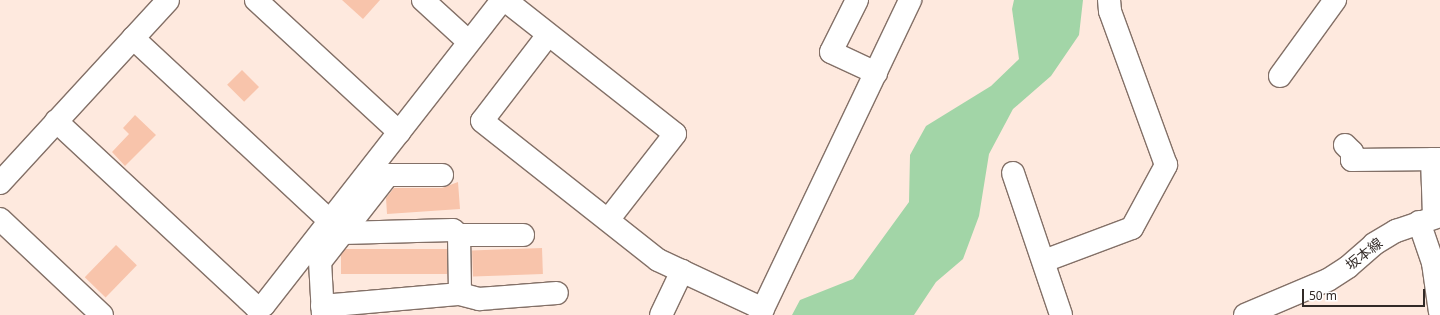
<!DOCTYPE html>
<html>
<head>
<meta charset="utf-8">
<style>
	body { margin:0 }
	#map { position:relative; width:1440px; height:315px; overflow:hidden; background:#fee9de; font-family:"Noto Sans","Noto Sans JP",sans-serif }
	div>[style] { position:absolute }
	.green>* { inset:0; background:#a2d5a7 }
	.building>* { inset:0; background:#f8c4ab; transform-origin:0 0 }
	.roads { filter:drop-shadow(1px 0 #837067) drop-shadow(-1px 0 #837067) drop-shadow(0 1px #837067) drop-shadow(0 -1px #837067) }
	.minor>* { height:22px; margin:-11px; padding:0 11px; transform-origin:11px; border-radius:11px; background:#fff }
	span { translate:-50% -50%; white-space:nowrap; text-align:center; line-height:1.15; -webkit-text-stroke:4px #fff; paint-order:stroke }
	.street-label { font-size:14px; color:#322a27 }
	.scale { position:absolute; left:1302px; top:289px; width:123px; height:18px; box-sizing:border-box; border:2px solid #322a27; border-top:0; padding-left:5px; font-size:12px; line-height:14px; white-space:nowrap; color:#322a27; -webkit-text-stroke:3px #fff; paint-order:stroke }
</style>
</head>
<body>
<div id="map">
	<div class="green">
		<i style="clip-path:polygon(1014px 0,1083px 0,1079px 35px,1051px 76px,1013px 109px,989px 154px,979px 216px,963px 259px,936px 282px,914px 315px,792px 315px,800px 300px,853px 279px,909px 202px,910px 155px,926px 126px,991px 86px,1019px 59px,1012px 9px)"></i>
	</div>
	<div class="building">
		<i style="clip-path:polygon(342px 0,380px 0,363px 19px)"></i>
		<i style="left:242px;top:70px;width:24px;height:21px;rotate:45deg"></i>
		<i style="clip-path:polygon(135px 115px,156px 135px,125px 166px,112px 152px,129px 134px,123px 128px)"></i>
		<i style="clip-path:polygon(458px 182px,460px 209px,387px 214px,386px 198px,394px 188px,442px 188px)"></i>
		<i style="left:116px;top:245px;width:29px;height:45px;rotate:44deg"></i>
		<i style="left:542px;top:248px;width:26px;height:70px;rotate:88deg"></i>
		<i style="left:447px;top:249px;width:25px;height:106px;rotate:90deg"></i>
	</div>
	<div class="roads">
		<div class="minor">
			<i style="left:256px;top:0;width:195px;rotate:42.7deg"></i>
			<i style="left:423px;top:0;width:62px;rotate:42.4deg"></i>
			<i style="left:505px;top:0;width:216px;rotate:38.2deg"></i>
			<i style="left:675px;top:134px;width:109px;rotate:127.9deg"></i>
			<i style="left:857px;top:0;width:58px;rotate:116.6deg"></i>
			<i style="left:831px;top:52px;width:50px;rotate:25deg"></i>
			<i style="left:548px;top:35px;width:108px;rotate:127.5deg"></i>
			<i style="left:482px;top:121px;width:224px;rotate:38.3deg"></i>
			<i style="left:658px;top:260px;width:116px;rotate:25deg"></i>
			<i style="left:133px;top:38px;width:269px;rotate:42.9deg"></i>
			<i style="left:1280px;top:76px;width:94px;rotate:-54.1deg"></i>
			<i style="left:56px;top:121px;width:273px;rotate:42.9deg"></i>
			<i style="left:256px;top:307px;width:8px;rotate:-14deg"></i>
			<i style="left:264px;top:305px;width:387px;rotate:-52deg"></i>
			<i style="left:1345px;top:145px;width:10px;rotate:45deg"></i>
			<i style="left:1352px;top:152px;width:8px;rotate:90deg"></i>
			<i style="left:1352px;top:160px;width:88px;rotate:-0.7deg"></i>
			<i style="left:1432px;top:159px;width:58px;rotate:88deg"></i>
			<i style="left:1013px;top:173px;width:150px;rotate:71.3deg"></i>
			<i style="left:0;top:183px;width:248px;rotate:-47.4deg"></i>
			<i style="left:0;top:219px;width:140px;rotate:43.3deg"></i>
			<i style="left:1419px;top:222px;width:43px;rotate:71.1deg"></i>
			<i style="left:1433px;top:263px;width:49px;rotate:81.9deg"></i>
			<i style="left:343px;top:233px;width:110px;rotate:-1.6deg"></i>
			<i style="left:453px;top:230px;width:8px;rotate:40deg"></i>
			<i style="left:459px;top:235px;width:64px"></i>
			<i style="left:459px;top:235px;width:59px;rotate:89deg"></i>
			<i style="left:1044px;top:261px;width:94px;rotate:-20.6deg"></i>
			<i style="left:1132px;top:228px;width:72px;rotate:-61.6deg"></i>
			<i style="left:1166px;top:165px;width:164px;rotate:-110deg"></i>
			<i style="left:1110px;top:11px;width:11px;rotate:-95deg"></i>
			<i style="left:322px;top:306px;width:139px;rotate:-5deg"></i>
			<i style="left:460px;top:294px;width:20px;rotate:15deg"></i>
			<i style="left:479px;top:299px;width:78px;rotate:-4.4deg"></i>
			<i style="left:323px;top:315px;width:53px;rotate:-93.2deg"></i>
			<i style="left:320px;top:262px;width:110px;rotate:-52deg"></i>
			<i style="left:388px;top:175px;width:54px"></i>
			<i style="left:661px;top:315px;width:49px;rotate:-64.5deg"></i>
			<i style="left:760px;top:315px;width:349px;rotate:-64.5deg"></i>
			<i style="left:1245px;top:315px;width:90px;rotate:-22.9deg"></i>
			<i style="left:1328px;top:280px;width:24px;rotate:-33deg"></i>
			<i style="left:1348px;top:267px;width:35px;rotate:-41deg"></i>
			<i style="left:1374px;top:244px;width:26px;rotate:-31deg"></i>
			<i style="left:1396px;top:231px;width:46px;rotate:-18.8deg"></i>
		</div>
	</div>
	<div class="street-label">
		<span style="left:1364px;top:254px;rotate:-38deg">坂本線</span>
	</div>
	<div class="scale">50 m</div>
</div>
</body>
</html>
